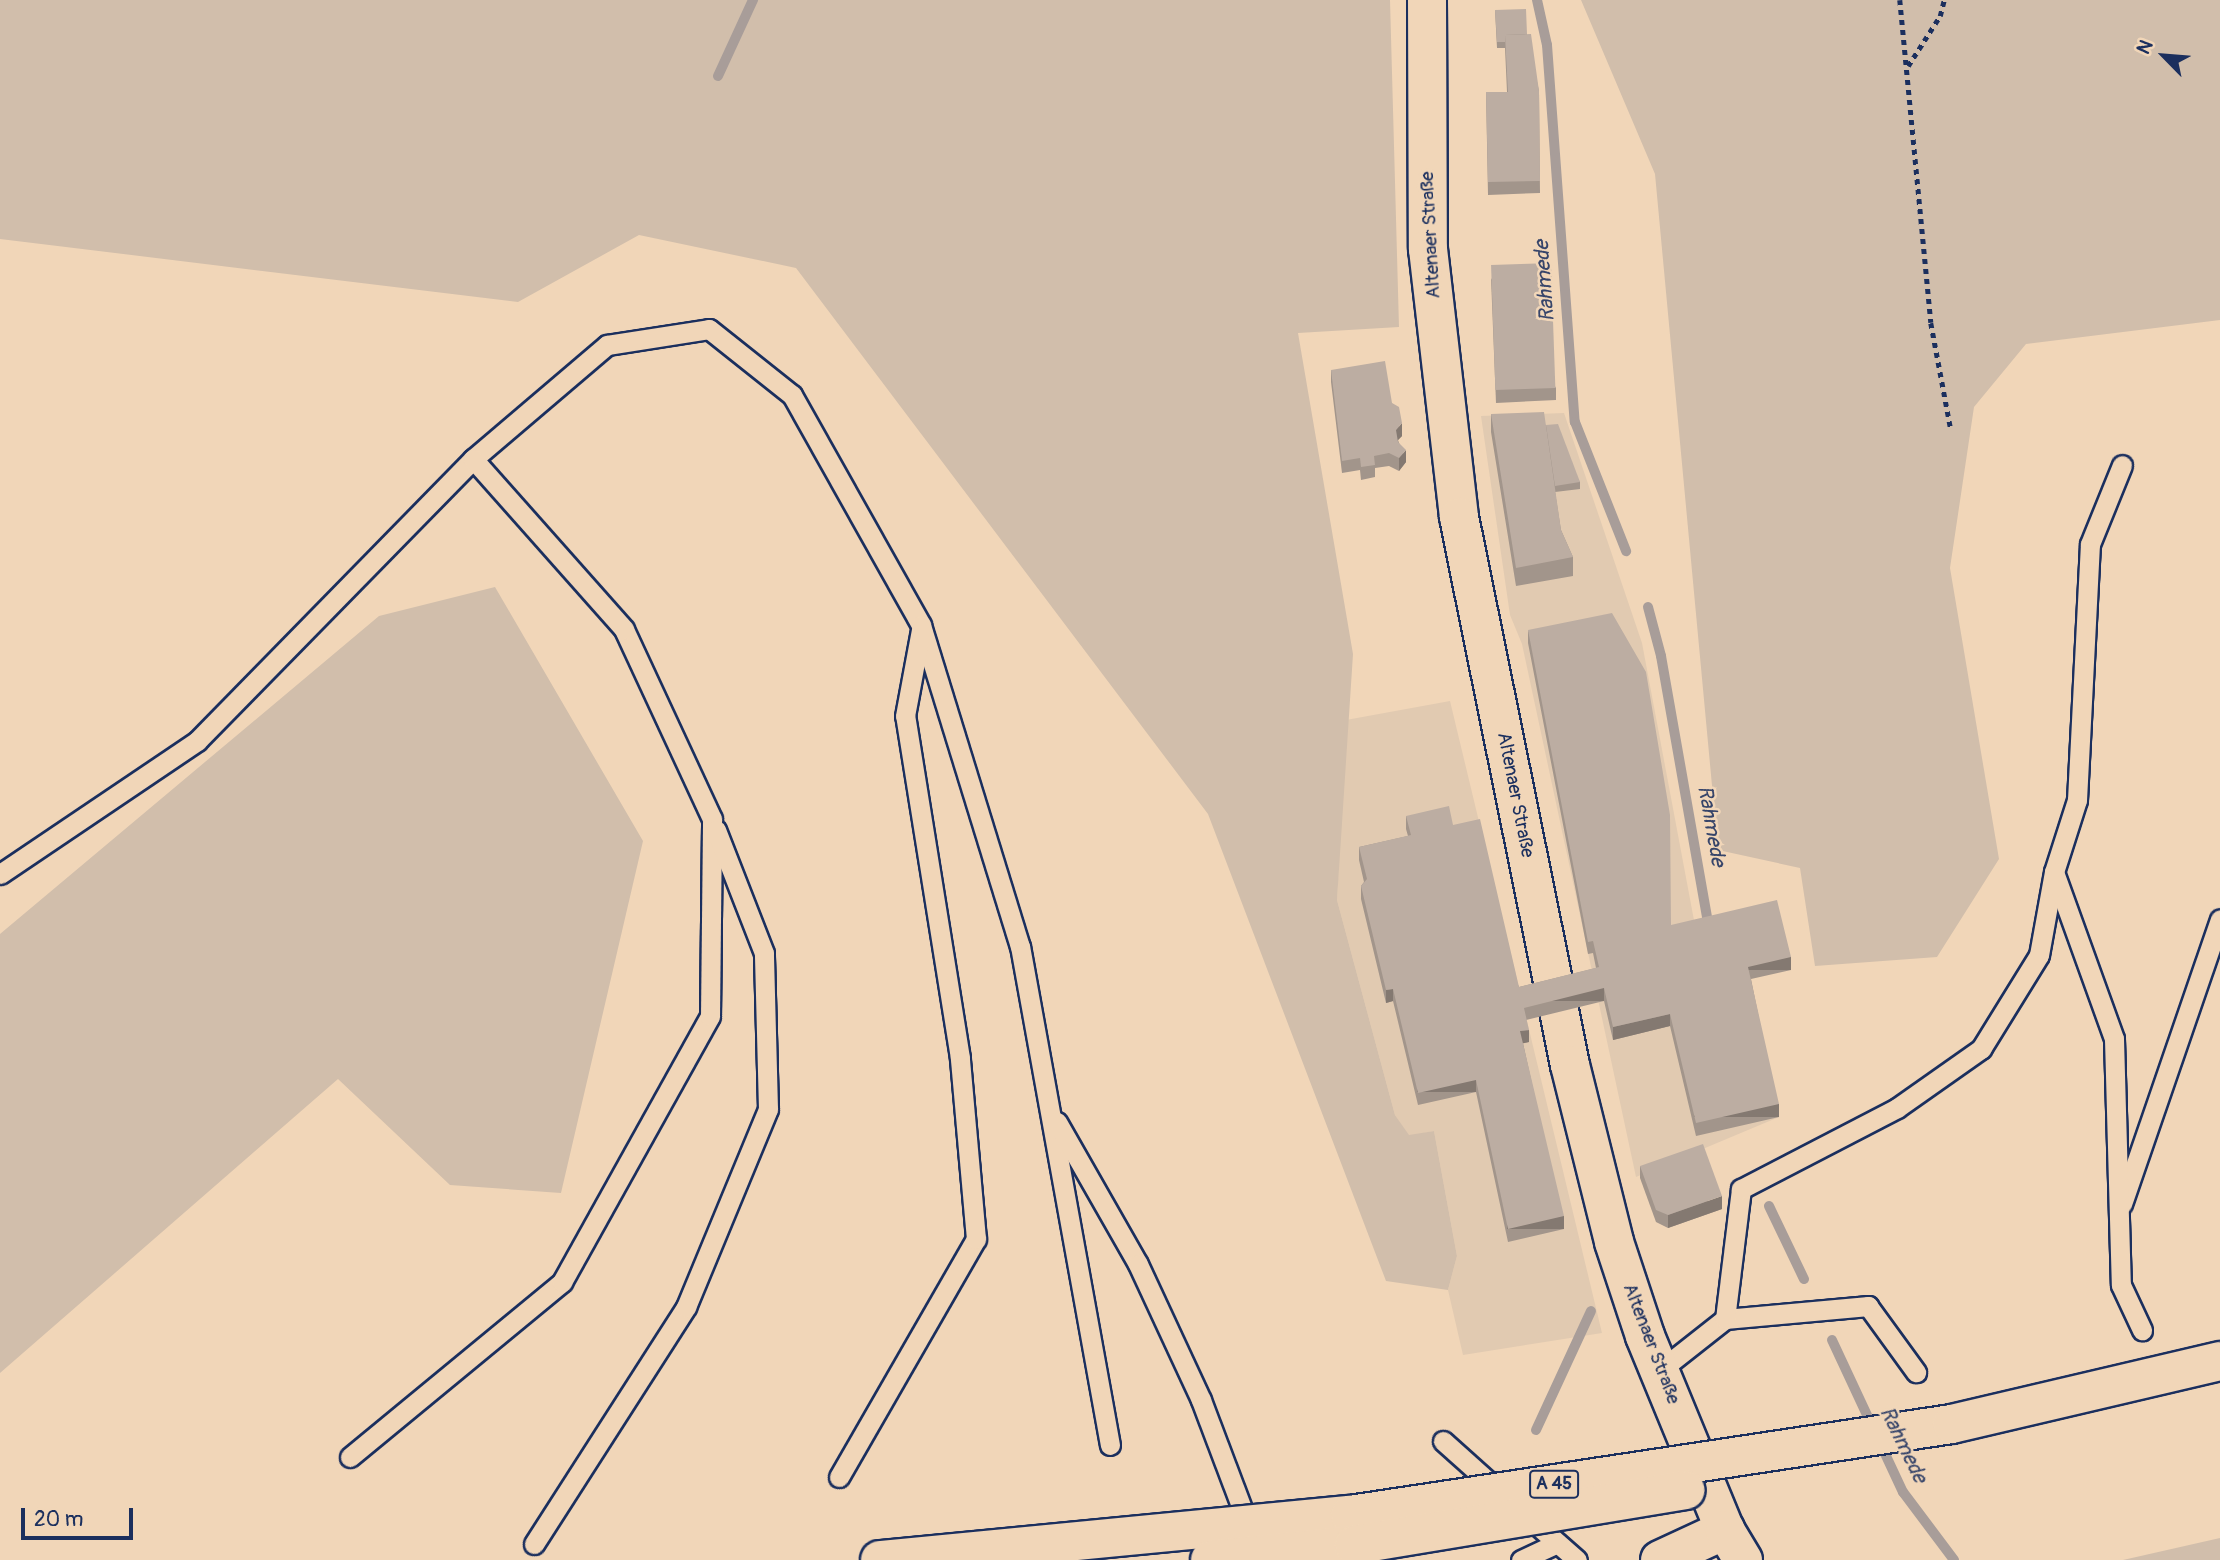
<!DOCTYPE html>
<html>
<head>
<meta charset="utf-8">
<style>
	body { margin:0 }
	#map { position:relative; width:2220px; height:1560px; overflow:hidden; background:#f1d6b8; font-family:Pangolin,sans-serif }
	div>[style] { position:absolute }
	.built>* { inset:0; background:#e1cab1 }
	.green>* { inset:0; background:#d1beab }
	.stream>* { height:10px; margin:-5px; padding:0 5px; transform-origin:5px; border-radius:5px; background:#a89d99 }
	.path>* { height:4.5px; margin-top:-2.25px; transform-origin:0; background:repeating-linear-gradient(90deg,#1b2f5e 0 5px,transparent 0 10px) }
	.roads { filter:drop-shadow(2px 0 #1b2f5e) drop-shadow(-2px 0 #1b2f5e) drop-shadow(0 2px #1b2f5e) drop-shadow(0 -2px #1b2f5e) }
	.lane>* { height:19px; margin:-9.5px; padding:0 9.5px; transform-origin:9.5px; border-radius:9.5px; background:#f1d6b8 }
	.street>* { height:38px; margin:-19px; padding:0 19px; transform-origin:19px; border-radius:19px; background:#f1d6b8 }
	.secondary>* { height:38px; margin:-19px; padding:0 19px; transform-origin:19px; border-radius:19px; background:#f1d6b8 }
	.bridges { filter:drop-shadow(2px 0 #1b2f5e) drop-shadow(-2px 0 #1b2f5e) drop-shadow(0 2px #1b2f5e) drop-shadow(0 -2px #1b2f5e) }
	.highway-bridge>* { height:38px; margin:-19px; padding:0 19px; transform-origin:19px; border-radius:19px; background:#f1d6b8 }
	.wall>* { inset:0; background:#a2958b }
	.shaded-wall>* { inset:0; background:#847971; transform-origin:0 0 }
	.building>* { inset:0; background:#bcada2; transform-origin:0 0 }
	span { translate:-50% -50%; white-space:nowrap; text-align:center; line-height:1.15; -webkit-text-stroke:5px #f1d6b8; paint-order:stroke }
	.shield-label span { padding:2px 5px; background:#f1d6b8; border:2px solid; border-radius:5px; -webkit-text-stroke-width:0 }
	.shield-label { font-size:18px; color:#1b2f5e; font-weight:700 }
	.street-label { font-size:19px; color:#1b2f5e }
	.water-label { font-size:21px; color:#37456a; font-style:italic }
	.north { position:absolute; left:2129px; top:21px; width:70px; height:70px; -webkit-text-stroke:5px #f1d6b8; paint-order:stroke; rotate:295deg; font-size:19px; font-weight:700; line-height:28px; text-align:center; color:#1b2f5e }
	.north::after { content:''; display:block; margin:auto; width:24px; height:32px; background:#1b2f5e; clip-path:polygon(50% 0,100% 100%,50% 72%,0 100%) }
	.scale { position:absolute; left:21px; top:1508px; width:112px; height:32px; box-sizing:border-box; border:4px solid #1b2f5e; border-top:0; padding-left:9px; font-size:21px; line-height:24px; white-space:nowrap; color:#1b2f5e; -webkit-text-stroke:5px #f1d6b8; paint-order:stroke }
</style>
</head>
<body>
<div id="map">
	<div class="built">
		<i style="clip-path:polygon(1564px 413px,1642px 643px,1696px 931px,1735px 922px,1779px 1117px,1636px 1177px,1522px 644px,1510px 615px,1481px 416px)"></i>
		<i style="clip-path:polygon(1450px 701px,1602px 1333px,1463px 1355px,1448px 1290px,1457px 1256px,1434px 1131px,1409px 1136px,1395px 1115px,1337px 900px,1346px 720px)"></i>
	</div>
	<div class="green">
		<i style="clip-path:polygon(0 0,1390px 0,1399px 327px,1298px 333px,1353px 654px,1337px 900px,1395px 1115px,1409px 1135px,1434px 1131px,1457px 1256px,1448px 1290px,1386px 1281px,1208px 814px,796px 268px,639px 235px,518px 302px,0 239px)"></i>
		<i style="clip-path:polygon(1581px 0,2220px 0,2220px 320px,2026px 344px,1974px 407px,1950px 568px,1999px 859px,1937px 957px,1815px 966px,1800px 868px,1718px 850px,1655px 174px)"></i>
		<i style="clip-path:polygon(495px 587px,643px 841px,561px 1193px,450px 1185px,338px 1079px,0 1373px,0 934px,379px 616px)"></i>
		<i style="clip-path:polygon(2220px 1538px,2220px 1560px,2123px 1560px)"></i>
	</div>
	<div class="stream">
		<i style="left:1537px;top:0;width:46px;rotate:77.5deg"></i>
		<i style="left:1547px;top:45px;width:378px;rotate:85.8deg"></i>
		<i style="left:1575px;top:422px;width:139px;rotate:68.4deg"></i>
		<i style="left:718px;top:76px;width:84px;rotate:-65.3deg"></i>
		<i style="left:1648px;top:607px;width:51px;rotate:75.1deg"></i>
		<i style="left:1661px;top:656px;width:277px;rotate:80deg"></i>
		<i style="left:1769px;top:1206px;width:81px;rotate:64.4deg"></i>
		<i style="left:1832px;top:1340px;width:168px;rotate:65deg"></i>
		<i style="left:1903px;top:1492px;width:85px;rotate:53.1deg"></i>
		<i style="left:1536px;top:1430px;width:131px;rotate:-65.2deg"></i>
	</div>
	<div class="path">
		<i style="left:1900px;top:0;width:324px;rotate:84.5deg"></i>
		<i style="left:1931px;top:323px;width:109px;rotate:79.4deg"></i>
		<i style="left:1908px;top:66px;width:59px;rotate:-57.4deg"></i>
		<i style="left:1940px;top:16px;width:16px;rotate:-76deg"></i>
	</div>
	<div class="roads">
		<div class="lane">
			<i style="left:2054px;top:872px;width:76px;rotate:-72.3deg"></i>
			<i style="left:2077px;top:800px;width:256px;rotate:-87.1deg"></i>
			<i style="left:2090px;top:544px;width:85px;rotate:-67.9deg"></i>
			<i style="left:0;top:874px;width:238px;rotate:-34deg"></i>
			<i style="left:197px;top:741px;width:395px;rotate:-45.6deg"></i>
			<i style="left:473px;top:459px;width:176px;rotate:-40.4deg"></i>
			<i style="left:607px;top:345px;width:103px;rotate:-8.9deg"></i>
			<i style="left:709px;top:329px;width:106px;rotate:38.5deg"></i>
			<i style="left:792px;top:395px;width:264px;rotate:60.7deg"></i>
			<i style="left:921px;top:625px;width:336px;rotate:72.9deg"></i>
			<i style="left:1020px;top:946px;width:507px;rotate:79.78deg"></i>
			<i style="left:1057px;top:1122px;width:163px;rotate:60.3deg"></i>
			<i style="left:1138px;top:1264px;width:150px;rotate:65.1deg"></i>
			<i style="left:1201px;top:1400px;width:139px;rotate:69.3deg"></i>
			<i style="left:2122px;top:1204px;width:301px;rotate:-71deg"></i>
			<i style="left:1725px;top:1319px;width:144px;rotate:-5.2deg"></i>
			<i style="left:1868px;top:1306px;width:82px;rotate:54deg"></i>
			<i style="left:1659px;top:1371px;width:84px;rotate:-38.2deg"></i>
			<i style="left:1725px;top:1319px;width:131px;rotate:-83deg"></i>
			<i style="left:1741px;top:1189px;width:176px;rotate:-27.4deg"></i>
			<i style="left:1897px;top:1108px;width:103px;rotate:-35.1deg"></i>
			<i style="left:1981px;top:1049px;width:110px;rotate:-58.3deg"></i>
			<i style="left:2039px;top:955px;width:84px;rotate:-79.8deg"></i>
			<i style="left:2054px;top:872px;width:177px;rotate:70.2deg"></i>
			<i style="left:2114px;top:1039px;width:246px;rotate:88.4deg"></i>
			<i style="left:2121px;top:1285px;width:50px;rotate:65deg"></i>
			<i style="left:1443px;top:1441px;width:76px;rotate:41.8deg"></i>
			<i style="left:350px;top:1457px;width:275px;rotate:-39.5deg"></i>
			<i style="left:562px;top:1282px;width:304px;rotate:-60.9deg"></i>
			<i style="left:710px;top:1016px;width:197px;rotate:-89.4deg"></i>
			<i style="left:712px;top:819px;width:209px;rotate:-114.9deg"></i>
			<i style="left:624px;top:629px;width:227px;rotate:-131.6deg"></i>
			<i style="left:839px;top:1477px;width:275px;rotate:-60.1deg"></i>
			<i style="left:976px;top:1239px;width:182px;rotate:-95.1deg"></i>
			<i style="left:960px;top:1058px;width:346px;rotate:-99.1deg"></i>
			<i style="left:905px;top:716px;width:87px;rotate:-79.5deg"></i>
			<i style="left:1528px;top:1517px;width:65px;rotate:41.3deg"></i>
			<i style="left:534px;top:1544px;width:282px;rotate:-57.3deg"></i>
			<i style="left:686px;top:1307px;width:214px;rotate:-67.5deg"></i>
			<i style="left:768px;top:1109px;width:156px;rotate:-91.5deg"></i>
			<i style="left:764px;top:953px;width:132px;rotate:-111.3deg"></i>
			<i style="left:1521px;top:1560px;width:40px;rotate:-25deg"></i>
		</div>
		<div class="street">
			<i style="left:1660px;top:1560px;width:72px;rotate:-24.8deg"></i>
		</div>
		<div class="secondary">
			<i style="left:1427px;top:0;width:249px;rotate:89.8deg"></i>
			<i style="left:1428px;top:249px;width:270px;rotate:83.4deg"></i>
			<i style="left:1459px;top:517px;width:559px;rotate:78.55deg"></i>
			<i style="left:1570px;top:1065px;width:182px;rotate:76deg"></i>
			<i style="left:1614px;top:1242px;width:99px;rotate:71.7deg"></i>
			<i style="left:1645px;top:1336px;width:210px;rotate:67.6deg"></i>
			<i style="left:1725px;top:1530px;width:35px;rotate:59deg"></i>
		</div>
	</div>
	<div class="bridges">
		<div class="highway-bridge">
			<i style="left:880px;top:1560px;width:472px;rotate:-5.5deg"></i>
			<i style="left:1350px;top:1515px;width:609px;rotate:-8.6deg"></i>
			<i style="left:1952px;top:1424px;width:275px;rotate:-13.2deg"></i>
			<i style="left:1210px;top:1560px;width:145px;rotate:-5.9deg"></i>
			<i style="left:1354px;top:1545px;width:336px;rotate:-9.4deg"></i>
		</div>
	</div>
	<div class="wall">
		<i style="clip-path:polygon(1495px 10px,1527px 34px,1539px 91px,1540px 193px,1488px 195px,1486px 92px,1507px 92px,1505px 48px,1497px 48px)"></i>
		<i style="clip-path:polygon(1491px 278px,1556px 388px,1556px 400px,1496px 403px)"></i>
		<i style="clip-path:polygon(1331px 370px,1392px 403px,1402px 436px,1398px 440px,1406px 462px,1399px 471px,1389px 466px,1375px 468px,1375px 477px,1361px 480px,1360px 470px,1342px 473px,1331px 382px)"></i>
		<i style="clip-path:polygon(1491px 414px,1546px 425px,1580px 482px,1580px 489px,1555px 492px,1561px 530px,1573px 557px,1573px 576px,1516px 586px,1491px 432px)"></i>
		<i style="clip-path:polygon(1528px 630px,1671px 925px,1791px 970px,1751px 979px,1779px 1117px,1696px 1136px,1670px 1026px,1613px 1040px,1604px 1001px,1526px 1020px,1529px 1042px,1523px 1043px,1564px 1229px,1508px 1242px,1476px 1092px,1418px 1105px,1393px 1001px,1386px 1003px,1361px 899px,1361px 886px,1364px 882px,1359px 860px,1359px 847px,1408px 836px,1406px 829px,1406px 816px,1453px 825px,1519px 987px,1596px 968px,1593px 953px,1588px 954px,1528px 643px)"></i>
		<i style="clip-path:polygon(1640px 1166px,1722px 1209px,1668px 1228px,1656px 1222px,1640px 1178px)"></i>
	</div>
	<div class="shaded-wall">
		<i style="clip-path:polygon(1402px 423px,1402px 436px,1396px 442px,1396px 430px)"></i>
		<i style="clip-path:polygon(1406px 450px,1406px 462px,1399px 471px,1399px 458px)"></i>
		<i style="left:1791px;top:957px;width:13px;height:44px;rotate:90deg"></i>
		<i style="left:1604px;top:988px;width:13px;height:82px;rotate:90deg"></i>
		<i style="clip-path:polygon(1393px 989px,1393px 1001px,1386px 1003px,1386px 990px)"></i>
		<i style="clip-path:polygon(1670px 1014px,1670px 1026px,1613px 1040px,1613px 1027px)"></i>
		<i style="clip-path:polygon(1529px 1030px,1529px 1042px,1520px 1044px,1520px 1031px)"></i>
		<i style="left:1476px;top:1080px;width:12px;height:59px;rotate:90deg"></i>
		<i style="left:1779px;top:1104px;width:13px;height:85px;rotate:90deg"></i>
		<i style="clip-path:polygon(1722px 1196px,1722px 1209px,1668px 1228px,1668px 1215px)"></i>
		<i style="left:1564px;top:1216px;width:13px;height:57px;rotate:90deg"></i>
	</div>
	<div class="building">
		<i style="clip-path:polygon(1526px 9px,1527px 34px,1505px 35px,1505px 42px,1497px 42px,1495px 10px)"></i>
		<i style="clip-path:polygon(1531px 34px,1539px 91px,1540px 181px,1488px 182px,1486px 92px,1508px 92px,1505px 35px)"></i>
		<i style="left:1551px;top:263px;width:125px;height:60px;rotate:88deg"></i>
		<i style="clip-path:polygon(1385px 361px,1392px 403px,1399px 407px,1402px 423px,1396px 430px,1398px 442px,1406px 450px,1399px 458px,1389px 453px,1374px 456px,1375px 465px,1361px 467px,1360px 458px,1342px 461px,1331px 370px)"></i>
		<i style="clip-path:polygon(1544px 412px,1561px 530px,1573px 557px,1516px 568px,1491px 414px)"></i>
		<i style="clip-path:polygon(1558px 424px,1580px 482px,1555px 486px,1546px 425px)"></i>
		<i style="clip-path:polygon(1612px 613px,1646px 672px,1670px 815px,1671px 925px,1777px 900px,1791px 957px,1748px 967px,1779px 1104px,1696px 1123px,1670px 1014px,1613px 1027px,1604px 988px,1524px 1008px,1529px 1030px,1520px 1031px,1564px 1216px,1508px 1229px,1476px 1080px,1418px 1093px,1393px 989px,1386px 990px,1361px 886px,1367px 879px,1359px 847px,1411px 835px,1406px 816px,1449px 806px,1453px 825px,1480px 819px,1519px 987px,1599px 967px,1593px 941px,1588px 942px,1528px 630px)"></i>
		<i style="clip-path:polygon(1703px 1144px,1722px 1196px,1668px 1215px,1656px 1210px,1640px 1166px)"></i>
	</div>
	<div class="shield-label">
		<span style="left:1554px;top:1484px">A 45</span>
	</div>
	<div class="street-label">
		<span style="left:1431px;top:235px;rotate:-93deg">Altenaer Straße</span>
		<span style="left:1515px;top:795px;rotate:79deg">Altenaer Straße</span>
		<span style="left:1651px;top:1344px;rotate:69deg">Altenaer Straße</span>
	</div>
	<div class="water-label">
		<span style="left:1545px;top:281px;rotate:-94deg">Rahmede</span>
		<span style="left:1711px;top:826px;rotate:80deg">Rahmede</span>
		<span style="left:1903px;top:1445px;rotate:64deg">Rahmede</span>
	</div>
	<div class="north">N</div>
	<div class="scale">20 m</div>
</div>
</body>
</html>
